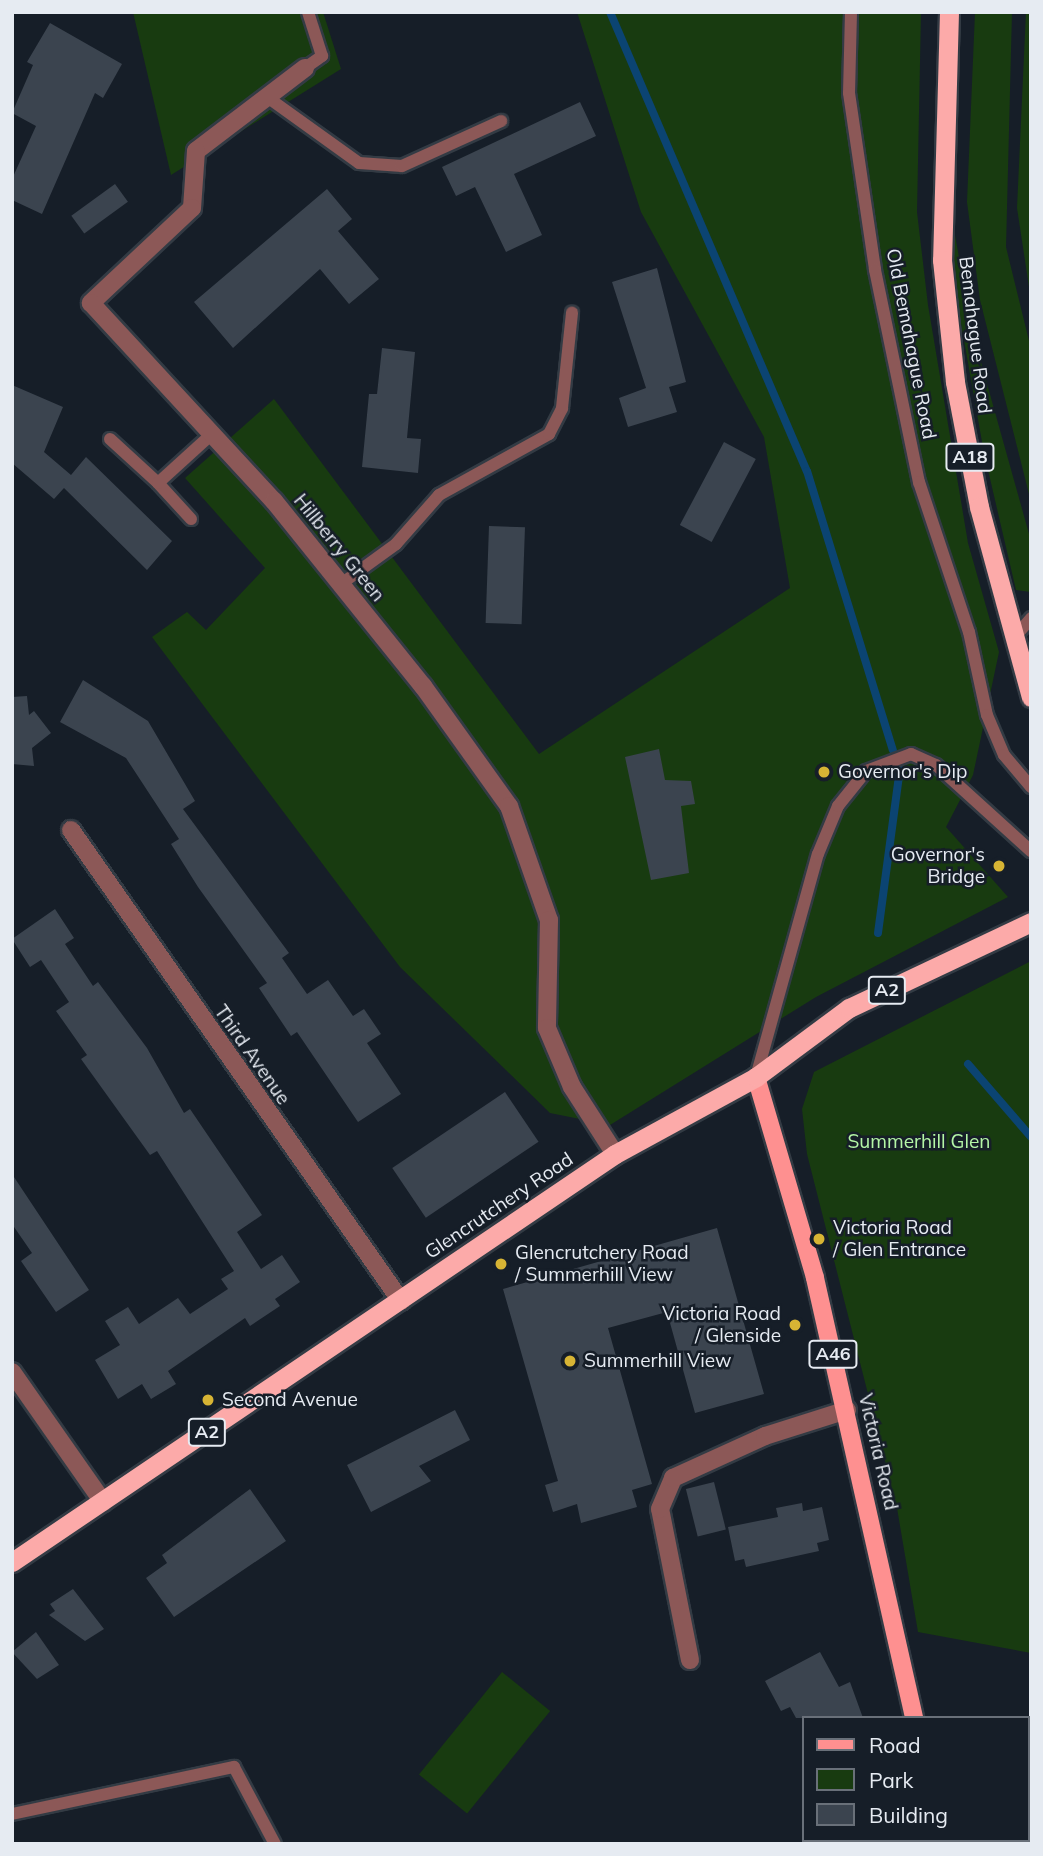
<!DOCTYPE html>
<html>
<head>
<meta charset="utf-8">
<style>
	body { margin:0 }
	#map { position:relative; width:1043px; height:1856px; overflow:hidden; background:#161e28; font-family:Mulish,sans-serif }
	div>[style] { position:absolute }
	.green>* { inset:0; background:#183b10; transform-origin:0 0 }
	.stream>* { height:8px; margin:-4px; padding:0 4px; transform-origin:4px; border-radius:4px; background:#0b4472 }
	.building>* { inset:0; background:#3b444f; transform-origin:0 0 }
	.roads { filter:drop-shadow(2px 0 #333b44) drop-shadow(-2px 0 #333b44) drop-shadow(0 2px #333b44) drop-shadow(0 -2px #333b44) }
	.service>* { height:12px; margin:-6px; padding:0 6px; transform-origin:6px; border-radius:6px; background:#8c5857 }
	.minor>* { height:18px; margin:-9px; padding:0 9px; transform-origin:9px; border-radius:9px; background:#8c5857 }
	.primary>* { height:18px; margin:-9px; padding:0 9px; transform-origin:9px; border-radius:9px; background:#fe9090 }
	.trunk>* { height:19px; margin:-9.5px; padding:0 9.5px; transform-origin:9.5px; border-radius:9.5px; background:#fcaaa9 }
	.dots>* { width:19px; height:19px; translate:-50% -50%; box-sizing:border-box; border:4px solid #161e28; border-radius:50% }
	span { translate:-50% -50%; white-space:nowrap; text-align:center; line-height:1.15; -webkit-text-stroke:5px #161e28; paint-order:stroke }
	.shield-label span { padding:2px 5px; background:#161e28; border:2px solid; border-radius:5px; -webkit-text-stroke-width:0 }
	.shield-label { font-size:18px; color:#e6ebf2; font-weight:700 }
	.street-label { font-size:19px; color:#e6ebf2 }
	.poi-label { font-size:19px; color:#e6ebf2 }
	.left { translate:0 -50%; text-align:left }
	.right { translate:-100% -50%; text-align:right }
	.park-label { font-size:19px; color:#b4f6a6 }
	.frame { position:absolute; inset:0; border:14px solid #e6ebf2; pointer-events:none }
	.legend { position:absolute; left:802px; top:1716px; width:228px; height:126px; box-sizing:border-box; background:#161e28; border:2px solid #697079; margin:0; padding:9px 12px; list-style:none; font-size:21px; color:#e6ebf2 }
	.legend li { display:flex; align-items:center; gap:14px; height:35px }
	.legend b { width:35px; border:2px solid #697079 }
</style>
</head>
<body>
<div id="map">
	<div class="green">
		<i style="clip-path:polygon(133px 12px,323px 12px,341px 69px,171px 175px)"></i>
		<i style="clip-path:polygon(577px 12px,921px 12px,917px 212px,928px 305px,968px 543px,999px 652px,973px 775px,946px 827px,1008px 897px,816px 997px,610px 1125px,550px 1113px,400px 967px,152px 637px,187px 612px,206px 630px,265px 568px,185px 478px,274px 399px,539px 754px,790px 588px,764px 437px,641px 212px)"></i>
		<i style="clip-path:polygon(975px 12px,1012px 12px,1006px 247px,1031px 349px,1031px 502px,980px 300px,967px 202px)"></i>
		<i style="clip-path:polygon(1026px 12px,1031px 12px,1031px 300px,1017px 208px)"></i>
		<i style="clip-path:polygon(950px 207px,972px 330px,1031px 541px,1031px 592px,1016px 590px,984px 453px,954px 284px)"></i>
		<i style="clip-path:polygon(1031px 961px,1031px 1653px,918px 1632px,897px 1508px,807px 1154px,802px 1109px,814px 1072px)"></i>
		<i style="left:502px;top:1672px;width:62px;height:132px;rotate:39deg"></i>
	</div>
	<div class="stream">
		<i style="left:610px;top:12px;width:499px;rotate:66.8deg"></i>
		<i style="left:807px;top:471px;width:292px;rotate:72.9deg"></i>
		<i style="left:878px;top:933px;width:165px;rotate:-82.4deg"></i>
		<i style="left:968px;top:1064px;width:96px;rotate:49.2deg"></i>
	</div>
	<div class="building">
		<i style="clip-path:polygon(50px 23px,122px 64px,103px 98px,95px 93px,42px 214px,12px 200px,12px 179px,36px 126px,12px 113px,33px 65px,27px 62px)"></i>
		<i style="clip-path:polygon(580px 102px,596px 136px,514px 174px,542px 235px,506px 252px,475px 187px,456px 196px,442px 167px)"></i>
		<i style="left:115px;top:184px;width:22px;height:54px;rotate:54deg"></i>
		<i style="clip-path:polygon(327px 189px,352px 219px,338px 231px,379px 279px,349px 304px,320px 269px,233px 348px,194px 302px)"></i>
		<i style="clip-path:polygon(657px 268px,686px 382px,669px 387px,677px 412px,628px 427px,619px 398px,646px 388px,612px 282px)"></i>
		<i style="clip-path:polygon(382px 348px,415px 352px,407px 438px,421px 439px,418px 473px,362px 467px,369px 394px,377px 394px)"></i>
		<i style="clip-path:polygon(12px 385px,63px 407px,44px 452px,71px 475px,86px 457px,172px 541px,147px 570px,64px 488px,54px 499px,12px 463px)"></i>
		<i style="left:724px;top:442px;width:36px;height:94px;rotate:28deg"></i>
		<i style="left:489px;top:526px;width:36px;height:97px;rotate:2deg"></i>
		<i style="clip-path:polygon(83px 680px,148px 721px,195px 801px,183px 809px,289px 953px,282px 958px,307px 994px,328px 980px,353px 1016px,364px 1009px,381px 1034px,367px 1043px,401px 1094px,358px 1122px,297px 1032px,291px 1036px,259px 988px,267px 983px,198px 887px,171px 844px,179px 839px,126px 758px,60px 722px)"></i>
		<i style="clip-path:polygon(27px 696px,29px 715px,34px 711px,51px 733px,32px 748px,34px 766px,12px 764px,12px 697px)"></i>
		<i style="clip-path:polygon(659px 749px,665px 780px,691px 781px,695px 804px,681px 806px,689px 873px,651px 880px,625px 757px)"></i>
		<i style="clip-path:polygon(55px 909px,74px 938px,65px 944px,93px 986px,98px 982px,147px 1048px,184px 1113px,190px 1109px,262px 1215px,237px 1232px,261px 1269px,282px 1255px,300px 1282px,275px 1299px,280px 1306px,250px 1326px,245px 1318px,168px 1371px,176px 1384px,151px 1399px,142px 1384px,118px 1399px,95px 1360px,120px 1345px,105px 1321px,128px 1307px,139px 1324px,178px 1298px,190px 1314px,228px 1289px,221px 1279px,234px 1271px,157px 1151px,150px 1155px,81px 1059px,87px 1055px,56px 1011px,69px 1002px,41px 960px,30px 967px,12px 939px)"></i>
		<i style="left:505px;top:1092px;width:60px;height:136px;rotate:56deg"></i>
		<i style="clip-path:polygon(12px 1174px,89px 1290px,56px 1312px,21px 1261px,32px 1253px,12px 1224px)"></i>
		<i style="clip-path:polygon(717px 1228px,764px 1394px,695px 1413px,667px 1312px,608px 1328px,652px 1484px,632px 1490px,637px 1507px,581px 1523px,577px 1504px,553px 1512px,545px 1485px,558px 1481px,503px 1289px)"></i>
		<i style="clip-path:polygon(455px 1410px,470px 1440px,419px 1466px,431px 1481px,371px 1512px,347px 1465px)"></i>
		<i style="left:714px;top:1482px;width:49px;height:29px;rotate:76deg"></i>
		<i style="clip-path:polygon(250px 1489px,286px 1541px,174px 1617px,146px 1578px,167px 1563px,162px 1555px)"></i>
		<i style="clip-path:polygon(802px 1503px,803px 1511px,822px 1507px,829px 1540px,817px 1543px,819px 1551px,746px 1567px,744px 1559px,735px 1561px,728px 1527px,778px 1517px,776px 1508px)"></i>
		<i style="clip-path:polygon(73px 1589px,104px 1629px,85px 1641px,49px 1615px,55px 1611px,50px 1604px)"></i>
		<i style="clip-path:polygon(36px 1632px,59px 1665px,37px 1679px,12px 1652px)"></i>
		<i style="clip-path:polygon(820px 1652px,839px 1687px,850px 1682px,863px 1718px,796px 1718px,790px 1707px,781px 1711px,765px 1681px)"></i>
	</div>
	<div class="roads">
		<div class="service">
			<i style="left:851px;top:12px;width:81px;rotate:91.4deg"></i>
			<i style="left:849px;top:93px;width:179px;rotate:81.6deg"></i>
			<i style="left:875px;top:270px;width:217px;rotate:78.3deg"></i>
			<i style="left:919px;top:482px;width:158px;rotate:71.6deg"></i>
			<i style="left:969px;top:632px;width:85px;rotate:77.8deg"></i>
			<i style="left:987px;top:715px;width:43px;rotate:67deg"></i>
			<i style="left:1004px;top:755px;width:42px;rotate:49.8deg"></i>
			<i style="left:305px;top:68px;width:21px;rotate:-35deg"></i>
			<i style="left:322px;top:56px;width:46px;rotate:-107.7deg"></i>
			<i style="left:267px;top:97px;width:113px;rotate:35.7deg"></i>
			<i style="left:359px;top:163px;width:43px;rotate:4deg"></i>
			<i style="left:402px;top:166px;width:109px;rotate:-24.4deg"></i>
			<i style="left:110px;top:439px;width:65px;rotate:42.5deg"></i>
			<i style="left:191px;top:519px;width:49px;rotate:-132.5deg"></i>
			<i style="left:158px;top:483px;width:74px;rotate:-42.3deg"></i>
			<i style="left:341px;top:584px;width:68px;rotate:-36deg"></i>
			<i style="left:396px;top:544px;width:65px;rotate:-48.7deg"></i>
			<i style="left:439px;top:495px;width:126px;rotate:-29deg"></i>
			<i style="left:549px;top:434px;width:29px;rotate:-63deg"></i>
			<i style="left:562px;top:408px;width:96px;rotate:-84deg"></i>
			<i style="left:1013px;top:639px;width:28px;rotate:-49deg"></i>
			<i style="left:756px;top:1077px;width:231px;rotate:-74.5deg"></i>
			<i style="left:818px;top:854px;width:52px;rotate:-67.4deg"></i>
			<i style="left:838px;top:806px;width:45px;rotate:-51.3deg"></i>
			<i style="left:866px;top:771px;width:48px;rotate:-20.7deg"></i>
			<i style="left:911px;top:754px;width:27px;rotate:24deg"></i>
			<i style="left:936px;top:765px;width:128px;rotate:42.2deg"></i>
			<i style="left:12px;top:1814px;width:227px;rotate:-12deg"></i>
			<i style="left:234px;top:1767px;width:87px;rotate:62deg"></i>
		</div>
		<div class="minor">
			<i style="left:305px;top:68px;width:137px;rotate:142.7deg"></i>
			<i style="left:196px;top:151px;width:57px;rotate:94deg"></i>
			<i style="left:192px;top:208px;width:139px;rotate:136.8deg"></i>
			<i style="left:91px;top:303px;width:270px;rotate:47.3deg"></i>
			<i style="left:274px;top:501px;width:238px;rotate:51.2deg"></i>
			<i style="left:423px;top:686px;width:148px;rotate:54.4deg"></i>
			<i style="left:509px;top:806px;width:121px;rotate:70.7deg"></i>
			<i style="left:549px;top:920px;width:108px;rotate:91.1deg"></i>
			<i style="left:547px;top:1028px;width:64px;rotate:67deg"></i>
			<i style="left:572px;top:1087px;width:80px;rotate:57.3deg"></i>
			<i style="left:71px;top:830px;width:575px;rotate:54.98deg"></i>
			<i style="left:12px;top:1372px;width:159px;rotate:55deg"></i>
			<i style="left:690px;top:1660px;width:154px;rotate:-101.2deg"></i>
			<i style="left:660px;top:1509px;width:34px;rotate:-67deg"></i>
			<i style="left:673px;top:1478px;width:101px;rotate:-24.5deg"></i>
			<i style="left:765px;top:1436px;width:86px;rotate:-17.6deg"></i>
		</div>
		<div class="primary">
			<i style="left:756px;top:1077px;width:209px;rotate:73.6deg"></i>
			<i style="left:815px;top:1278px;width:451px;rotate:77.3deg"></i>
			<i style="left:926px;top:1844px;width:4px;rotate:-90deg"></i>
		</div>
		<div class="trunk">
			<i style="left:949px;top:12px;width:248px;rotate:91.6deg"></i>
			<i style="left:942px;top:260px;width:123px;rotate:83.9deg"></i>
			<i style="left:955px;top:382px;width:127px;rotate:79.1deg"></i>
			<i style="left:979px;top:507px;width:197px;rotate:74.7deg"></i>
			<i style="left:12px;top:1562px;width:728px;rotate:-34.08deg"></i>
			<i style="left:615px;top:1154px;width:161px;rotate:-28.6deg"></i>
			<i style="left:756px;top:1077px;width:116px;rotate:-36.6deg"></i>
			<i style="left:849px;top:1008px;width:201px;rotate:-25.3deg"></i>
		</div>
	</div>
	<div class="dots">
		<i style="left:824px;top:772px;background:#d7b434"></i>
		<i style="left:999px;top:866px;background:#d7b434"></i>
		<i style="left:819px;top:1239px;background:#d7b434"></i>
		<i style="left:501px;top:1264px;background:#d7b434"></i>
		<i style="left:795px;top:1325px;background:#d7b434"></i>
		<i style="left:570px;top:1361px;background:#d7b434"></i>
		<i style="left:208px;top:1400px;background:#d7b434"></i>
	</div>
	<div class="shield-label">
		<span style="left:970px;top:457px">A18</span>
		<span style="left:887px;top:990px">A2</span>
		<span style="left:833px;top:1354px">A46</span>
		<span style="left:207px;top:1432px">A2</span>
	</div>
	<div class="street-label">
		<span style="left:975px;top:335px;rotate:83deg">Bemahague Road</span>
		<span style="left:911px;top:344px;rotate:79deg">Old Bemahague Road</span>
		<span style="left:339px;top:548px;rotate:51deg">Hillberry Green</span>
		<span style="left:252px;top:1055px;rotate:55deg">Third Avenue</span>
		<span style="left:499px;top:1206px;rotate:-34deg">Glencrutchery Road</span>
		<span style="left:878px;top:1452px;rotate:77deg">Victoria Road</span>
	</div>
	<div class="poi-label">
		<span class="left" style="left:838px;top:772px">Governor's Dip</span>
		<span class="right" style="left:985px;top:866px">Governor's<br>Bridge</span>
		<span class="left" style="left:833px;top:1239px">Victoria Road<br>/ Glen Entrance</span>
		<span class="left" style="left:515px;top:1264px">Glencrutchery Road<br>/ Summerhill View</span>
		<span class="right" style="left:781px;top:1325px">Victoria Road<br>/ Glenside</span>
		<span class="left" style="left:584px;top:1361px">Summerhill View</span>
		<span class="left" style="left:222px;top:1400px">Second Avenue</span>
	</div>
	<div class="park-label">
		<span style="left:919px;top:1142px">Summerhill Glen</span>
	</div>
	<div class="frame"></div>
	<ul class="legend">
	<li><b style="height:9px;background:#fe9090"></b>Road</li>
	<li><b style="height:19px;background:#183b10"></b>Park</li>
	<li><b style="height:19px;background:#3b444f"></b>Building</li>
	</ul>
</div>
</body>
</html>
